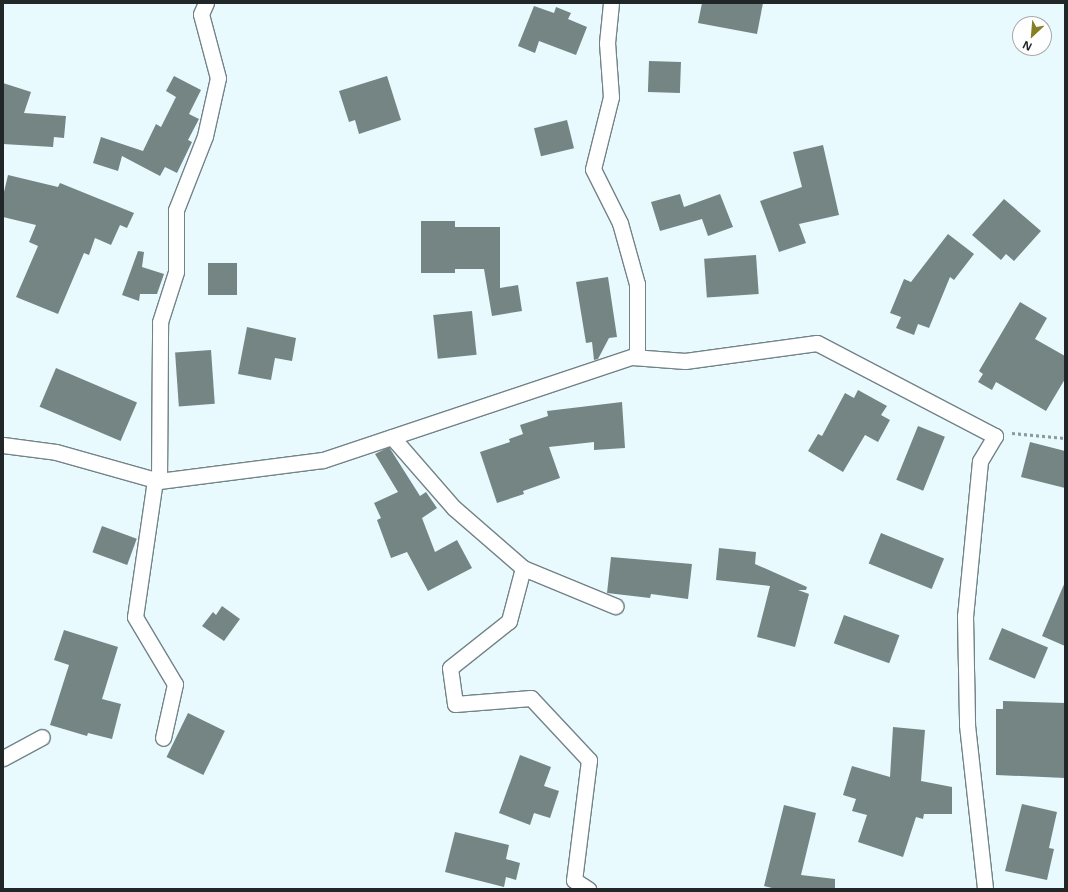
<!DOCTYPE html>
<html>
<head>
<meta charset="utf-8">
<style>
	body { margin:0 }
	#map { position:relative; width:1068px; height:892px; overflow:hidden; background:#e9faff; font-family:"Noto Sans",sans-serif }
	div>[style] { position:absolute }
	.building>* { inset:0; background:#748584; transform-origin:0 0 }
	.path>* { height:2.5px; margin-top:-1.25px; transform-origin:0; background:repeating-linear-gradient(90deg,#8e9a9e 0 3px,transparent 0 6px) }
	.roads { filter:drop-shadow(1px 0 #738387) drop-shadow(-1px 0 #738387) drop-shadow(0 1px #738387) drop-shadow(0 -1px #738387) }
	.minor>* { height:15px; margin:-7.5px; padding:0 7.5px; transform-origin:7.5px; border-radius:7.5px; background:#fff }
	span { translate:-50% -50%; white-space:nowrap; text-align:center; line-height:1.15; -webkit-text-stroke:3px #fff; paint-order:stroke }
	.frame { position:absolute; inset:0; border:4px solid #212729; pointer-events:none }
	.north { position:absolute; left:1012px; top:16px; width:40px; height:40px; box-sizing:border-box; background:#fff; border:1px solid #a6a9a9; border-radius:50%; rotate:206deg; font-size:11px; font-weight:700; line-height:16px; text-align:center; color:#212729 }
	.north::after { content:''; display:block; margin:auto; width:14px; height:18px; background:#867f26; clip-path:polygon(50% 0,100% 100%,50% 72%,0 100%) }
</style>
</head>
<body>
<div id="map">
	<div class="building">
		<i style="clip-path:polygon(702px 3px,763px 3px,757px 34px,698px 23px)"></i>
		<i style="clip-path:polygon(534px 6px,554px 13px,556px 7px,571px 13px,568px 19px,587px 27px,576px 55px,539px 41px,535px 53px,518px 46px)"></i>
		<i style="left:649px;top:61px;width:32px;height:31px;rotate:2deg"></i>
		<i style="clip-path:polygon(174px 76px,201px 90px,189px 114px,199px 119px,188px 140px,192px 142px,177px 173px,165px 167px,160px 176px,122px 156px,118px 171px,93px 163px,101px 137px,143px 151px,156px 124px,161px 127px,176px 97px,166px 91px)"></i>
		<i style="clip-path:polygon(387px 76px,401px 120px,359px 134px,355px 120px,349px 122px,339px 91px)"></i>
		<i style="clip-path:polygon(3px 83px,31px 92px,24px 113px,66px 116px,64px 138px,54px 137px,53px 147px,3px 144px)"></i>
		<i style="left:567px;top:120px;width:29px;height:34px;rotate:76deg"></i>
		<i style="clip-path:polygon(823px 145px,839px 215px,799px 224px,806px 243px,779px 252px,760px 201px,802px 187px,793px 152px)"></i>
		<i style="clip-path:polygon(8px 175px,58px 187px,60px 183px,134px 213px,127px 228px,120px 225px,111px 245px,95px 238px,89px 255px,84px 253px,58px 314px,16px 297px,38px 246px,29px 242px,36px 225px,3px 217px,3px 196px)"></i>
		<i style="clip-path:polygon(680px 194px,684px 207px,720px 194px,733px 227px,708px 236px,702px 219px,660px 231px,651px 202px)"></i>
		<i style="clip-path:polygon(1004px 199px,1041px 231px,1014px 261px,1006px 254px,1001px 260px,972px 235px)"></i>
		<i style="clip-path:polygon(421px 221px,455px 221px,455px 227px,500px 227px,500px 288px,518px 285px,522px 311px,492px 316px,484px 269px,455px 269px,455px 273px,421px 273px)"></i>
		<i style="clip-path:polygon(948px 234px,974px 254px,954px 280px,950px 277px,929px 328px,918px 324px,914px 335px,896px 328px,901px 317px,890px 313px,904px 279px,911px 282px)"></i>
		<i style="clip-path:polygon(138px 251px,144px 252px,142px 267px,164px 274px,157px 294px,140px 294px,139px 301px,122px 295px)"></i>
		<i style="left:756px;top:255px;width:39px;height:52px;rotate:86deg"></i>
		<i style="left:208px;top:263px;width:29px;height:32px"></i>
		<i style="clip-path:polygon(608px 277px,617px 337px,609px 338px,598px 359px,594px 360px,592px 342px,586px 343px,576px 282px)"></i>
		<i style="clip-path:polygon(1020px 302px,1047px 318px,1035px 339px,1065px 356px,1065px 379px,1046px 411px,996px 382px,992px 390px,978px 382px,983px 374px,979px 371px)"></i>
		<i style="left:472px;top:311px;width:44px;height:39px;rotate:84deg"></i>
		<i style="clip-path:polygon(247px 327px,296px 338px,292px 361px,275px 358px,271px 380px,238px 374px)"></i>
		<i style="left:211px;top:350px;width:54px;height:36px;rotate:86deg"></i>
		<i style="left:56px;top:368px;width:88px;height:42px;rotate:23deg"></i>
		<i style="clip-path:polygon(858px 390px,887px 406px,881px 415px,890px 420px,878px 442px,865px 435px,843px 472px,808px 451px,818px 434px,822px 436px,845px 393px,854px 398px)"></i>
		<i style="clip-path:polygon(622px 402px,625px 448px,594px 450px,594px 442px,549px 447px,560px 478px,523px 491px,524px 494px,497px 503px,480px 452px,510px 442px,509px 439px,523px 434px,520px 425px,548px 416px,547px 411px)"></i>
		<i style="left:918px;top:426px;width:29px;height:58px;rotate:22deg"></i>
		<i style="clip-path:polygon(1030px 442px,1065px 451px,1065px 488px,1021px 477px)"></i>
		<i style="clip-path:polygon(389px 447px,420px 496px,426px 492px,437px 508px,422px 518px,435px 552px,457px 540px,472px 568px,428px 591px,407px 552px,391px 558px,377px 520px,381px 518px,374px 503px,398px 492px,375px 454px)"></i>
		<i style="left:102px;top:526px;width:37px;height:28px;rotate:20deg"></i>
		<i style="left:881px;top:533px;width:68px;height:33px;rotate:22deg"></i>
		<i style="clip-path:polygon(719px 548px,756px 552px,755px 564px,807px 587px,806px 590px,798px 590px,809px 594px,795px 647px,757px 637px,770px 586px,716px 580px)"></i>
		<i style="clip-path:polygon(611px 557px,692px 564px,688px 599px,651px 594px,650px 598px,607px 593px)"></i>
		<i style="clip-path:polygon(1065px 582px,1065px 646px,1042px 636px)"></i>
		<i style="clip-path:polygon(222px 606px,240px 619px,224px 641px,202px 626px,213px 612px,216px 615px)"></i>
		<i style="left:844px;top:615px;width:59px;height:30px;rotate:20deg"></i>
		<i style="left:1002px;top:628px;width:50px;height:34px;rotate:23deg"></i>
		<i style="clip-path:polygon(64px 630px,118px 647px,102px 699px,121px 704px,112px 739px,88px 733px,87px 736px,50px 725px,69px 665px,54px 660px)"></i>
		<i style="clip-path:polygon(1003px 701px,1065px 703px,1065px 778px,996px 775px,996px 709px,1003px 709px)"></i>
		<i style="left:188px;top:713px;width:41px;height:49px;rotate:26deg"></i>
		<i style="clip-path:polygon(893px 727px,925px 730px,921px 781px,952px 787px,952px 814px,924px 814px,923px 819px,916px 817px,903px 857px,858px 842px,867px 815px,852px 811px,856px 799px,843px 795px,852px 766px,890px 777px)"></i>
		<i style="clip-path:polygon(520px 755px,551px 767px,544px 786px,559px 791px,550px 818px,534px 813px,530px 825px,499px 813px)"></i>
		<i style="clip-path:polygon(1022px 804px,1057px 812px,1049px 848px,1054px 849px,1047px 880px,1005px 871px)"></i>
		<i style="clip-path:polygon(784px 805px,816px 813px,801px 875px,835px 879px,835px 889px,776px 889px,764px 886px)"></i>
		<i style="clip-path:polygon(455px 832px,509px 845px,506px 859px,520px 863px,516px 880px,506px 877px,504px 887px,445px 872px)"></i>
	</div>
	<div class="path">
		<i style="left:1012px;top:433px;width:53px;rotate:5.4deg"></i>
	</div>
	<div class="roads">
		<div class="minor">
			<i style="left:632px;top:357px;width:53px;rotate:4.3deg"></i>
			<i style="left:685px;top:361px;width:133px;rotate:-7.8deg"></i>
			<i style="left:817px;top:343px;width:201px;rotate:27.6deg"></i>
			<i style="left:995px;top:436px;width:29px;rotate:121deg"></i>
			<i style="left:980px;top:461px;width:156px;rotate:95.5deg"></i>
			<i style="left:965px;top:616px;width:109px;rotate:88.9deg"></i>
			<i style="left:967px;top:725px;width:165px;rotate:83.7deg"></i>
			<i style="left:392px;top:437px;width:94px;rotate:48.9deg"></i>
			<i style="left:454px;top:508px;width:91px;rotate:41deg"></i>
			<i style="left:523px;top:568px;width:55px;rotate:104.8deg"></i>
			<i style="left:509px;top:621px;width:75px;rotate:141.5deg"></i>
			<i style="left:450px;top:668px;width:36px;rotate:82deg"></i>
			<i style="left:455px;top:704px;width:76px;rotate:-4.5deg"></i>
			<i style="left:531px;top:698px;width:85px;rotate:46.9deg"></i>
			<i style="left:589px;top:760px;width:121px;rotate:97.1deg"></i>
			<i style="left:574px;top:880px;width:17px;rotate:33deg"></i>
			<i style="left:3px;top:445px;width:53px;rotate:7.5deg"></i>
			<i style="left:56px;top:452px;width:107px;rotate:15.7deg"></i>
			<i style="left:159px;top:481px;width:165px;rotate:-7.3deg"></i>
			<i style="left:323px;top:460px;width:331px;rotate:-18.5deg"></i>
			<i style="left:637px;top:355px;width:71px;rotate:-90deg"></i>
			<i style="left:637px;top:284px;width:63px;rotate:-105.6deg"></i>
			<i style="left:620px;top:223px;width:60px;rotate:-116.6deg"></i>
			<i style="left:593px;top:169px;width:74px;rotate:-76deg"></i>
			<i style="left:611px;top:97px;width:54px;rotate:-94.2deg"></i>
			<i style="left:607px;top:43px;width:40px;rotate:-84.3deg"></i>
			<i style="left:155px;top:480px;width:138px;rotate:98.3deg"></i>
			<i style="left:135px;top:617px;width:78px;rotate:59.2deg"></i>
			<i style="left:175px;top:684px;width:55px;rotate:102.5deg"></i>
			<i style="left:159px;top:481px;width:159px;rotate:-89.6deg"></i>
			<i style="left:160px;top:322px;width:52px;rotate:-72.3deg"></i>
			<i style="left:176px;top:272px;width:62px;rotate:-90deg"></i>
			<i style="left:176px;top:210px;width:79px;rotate:-68.6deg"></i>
			<i style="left:205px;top:136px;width:59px;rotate:-77.4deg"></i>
			<i style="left:218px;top:78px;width:66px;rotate:-104.9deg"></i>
			<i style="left:201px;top:14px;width:12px;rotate:-66deg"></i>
			<i style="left:523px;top:568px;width:100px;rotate:22.4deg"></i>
			<i style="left:3px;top:758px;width:44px;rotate:-28.3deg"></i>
		</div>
	</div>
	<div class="frame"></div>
	<div class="north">N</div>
</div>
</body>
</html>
